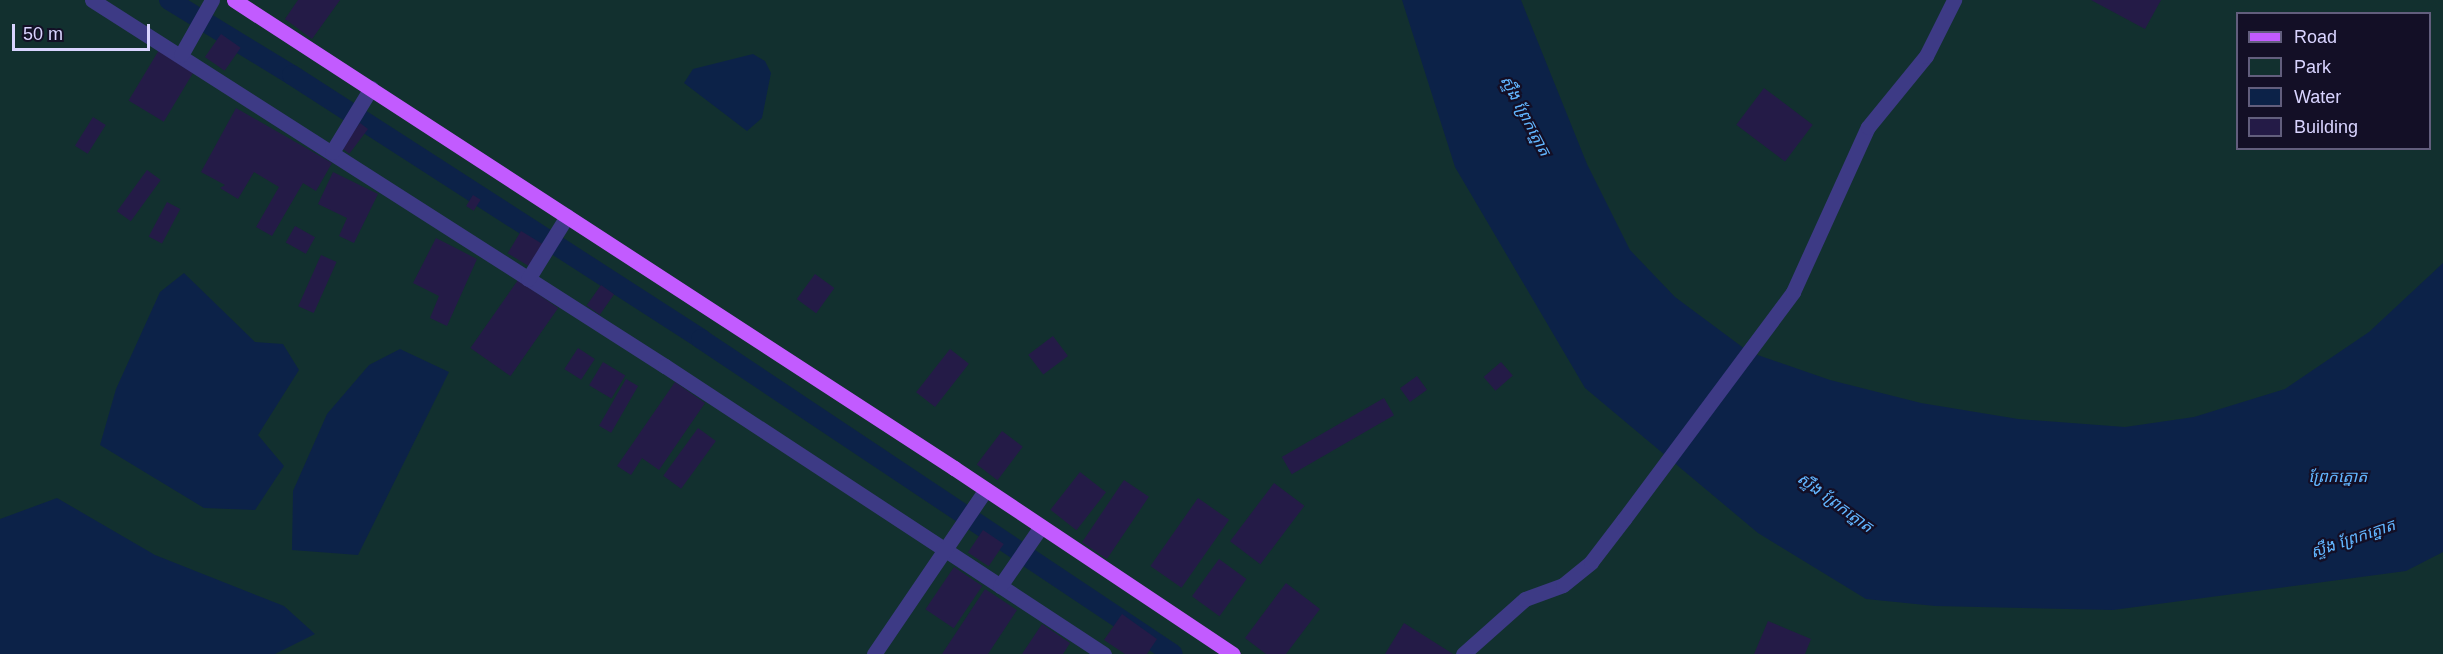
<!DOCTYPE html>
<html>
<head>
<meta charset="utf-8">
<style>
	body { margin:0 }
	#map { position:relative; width:2443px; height:654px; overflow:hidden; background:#130f26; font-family:Helvetica,"Noto Sans Khmer",sans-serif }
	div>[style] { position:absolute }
	.green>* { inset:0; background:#12302f }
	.water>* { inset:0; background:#0c2248 }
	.canal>* { height:20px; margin:-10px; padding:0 10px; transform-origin:10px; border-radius:10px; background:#0c2248 }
	.building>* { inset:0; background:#241b47; transform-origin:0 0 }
	.minor>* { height:15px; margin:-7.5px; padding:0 7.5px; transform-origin:7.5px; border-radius:7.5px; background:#3d3a85 }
	.major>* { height:15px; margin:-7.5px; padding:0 7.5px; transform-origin:7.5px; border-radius:7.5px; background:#c25bff }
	span { translate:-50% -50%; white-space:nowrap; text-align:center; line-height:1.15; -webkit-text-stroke:4.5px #130f26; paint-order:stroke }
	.water-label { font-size:16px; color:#62b6ff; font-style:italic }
	.legend { position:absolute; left:2236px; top:12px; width:195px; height:138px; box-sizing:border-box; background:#130f26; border:2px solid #625e7d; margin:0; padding:8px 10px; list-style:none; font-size:18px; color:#d9d4ff }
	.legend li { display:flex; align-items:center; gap:12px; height:30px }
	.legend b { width:30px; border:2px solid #625e7d }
	.scale { position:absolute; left:12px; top:24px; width:138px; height:27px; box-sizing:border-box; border:3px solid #d9d4ff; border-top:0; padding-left:8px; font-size:18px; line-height:21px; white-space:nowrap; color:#d9d4ff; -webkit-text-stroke:4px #130f26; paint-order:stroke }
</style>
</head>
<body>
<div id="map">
	<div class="green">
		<i style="clip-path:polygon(evenodd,0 0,2443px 0,2443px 654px,0 654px,0 0,2238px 14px,2430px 14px,2430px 148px,2238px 148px,2238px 14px)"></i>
	</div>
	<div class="water">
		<i style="clip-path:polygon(1402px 0,1521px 0,1587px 164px,1630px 250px,1675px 297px,1749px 352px,1830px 380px,1921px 403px,2018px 419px,2125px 427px,2194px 417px,2285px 389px,2369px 332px,2443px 263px,2443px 552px,2406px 571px,2113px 610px,1935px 606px,1866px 599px,1758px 533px,1585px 388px,1455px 167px)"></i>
		<i style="clip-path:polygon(753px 54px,765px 61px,771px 73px,762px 118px,747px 131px,684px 83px,693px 69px)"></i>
		<i style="clip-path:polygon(184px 273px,255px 342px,283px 344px,299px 370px,258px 435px,284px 466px,255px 510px,204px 508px,100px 445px,116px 389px,160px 292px)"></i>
		<i style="clip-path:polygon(400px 349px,449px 372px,358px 555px,292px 550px,293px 491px,327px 414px,369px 365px)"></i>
		<i style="clip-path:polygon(57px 498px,155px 555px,284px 606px,315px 634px,275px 654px,0 654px,0 519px)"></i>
	</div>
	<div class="canal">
		<i style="left:169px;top:0;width:144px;rotate:31.4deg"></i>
		<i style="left:292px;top:75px;width:487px;rotate:32.8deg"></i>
		<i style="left:701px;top:339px;width:567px;rotate:33.72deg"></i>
	</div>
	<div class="building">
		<i style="clip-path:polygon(298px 0,340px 0,312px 39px,285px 19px)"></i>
		<i style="clip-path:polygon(2091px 0,2161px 0,2145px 29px)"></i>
		<i style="left:221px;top:34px;width:24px;height:28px;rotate:35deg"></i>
		<i style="left:159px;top:50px;width:41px;height:59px;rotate:31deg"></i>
		<i style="left:1764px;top:88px;width:61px;height:46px;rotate:37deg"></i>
		<i style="clip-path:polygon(236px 108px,332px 163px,316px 191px,303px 183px,272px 236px,256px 227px,279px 187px,254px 172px,238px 199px,220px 188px,225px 185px,201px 172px)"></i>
		<i style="left:93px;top:117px;width:15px;height:34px;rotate:32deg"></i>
		<i style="left:360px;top:123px;width:10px;height:31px;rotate:37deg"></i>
		<i style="left:147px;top:170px;width:17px;height:51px;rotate:36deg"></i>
		<i style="clip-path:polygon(333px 172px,378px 194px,354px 243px,339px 236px,347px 218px,318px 204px)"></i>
		<i style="left:473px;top:195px;width:9px;height:13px;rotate:32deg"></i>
		<i style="left:167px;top:202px;width:15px;height:39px;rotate:28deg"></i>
		<i style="left:295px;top:226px;width:23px;height:19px;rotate:29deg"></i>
		<i style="left:521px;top:231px;width:26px;height:26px;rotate:31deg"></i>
		<i style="clip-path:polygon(436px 238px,477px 259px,447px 326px,430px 318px,439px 296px,413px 283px)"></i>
		<i style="left:321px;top:255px;width:17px;height:56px;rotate:24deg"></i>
		<i style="left:815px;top:274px;width:24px;height:31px;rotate:36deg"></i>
		<i style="left:518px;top:280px;width:49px;height:83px;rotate:35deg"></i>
		<i style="left:601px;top:285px;width:16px;height:25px;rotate:35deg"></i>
		<i style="left:1053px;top:336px;width:25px;height:31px;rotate:53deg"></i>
		<i style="left:578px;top:348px;width:20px;height:25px;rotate:33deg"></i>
		<i style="left:950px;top:349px;width:24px;height:55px;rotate:38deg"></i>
		<i style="left:603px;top:362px;width:26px;height:27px;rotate:31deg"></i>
		<i style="left:1501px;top:362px;width:18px;height:23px;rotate:49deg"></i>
		<i style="left:1417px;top:376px;width:17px;height:21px;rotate:54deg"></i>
		<i style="left:626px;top:379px;width:14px;height:54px;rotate:30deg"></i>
		<i style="clip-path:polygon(675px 382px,705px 403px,659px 470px,642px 458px,631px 475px,617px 466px)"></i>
		<i style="left:1384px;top:398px;width:20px;height:118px;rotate:60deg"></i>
		<i style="left:698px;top:428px;width:22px;height:59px;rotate:36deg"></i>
		<i style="left:1002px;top:431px;width:26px;height:42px;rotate:37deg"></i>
		<i style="left:1080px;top:472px;width:33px;height:48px;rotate:38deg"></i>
		<i style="left:1124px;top:480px;width:30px;height:75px;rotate:34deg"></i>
		<i style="left:1274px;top:483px;width:38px;height:73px;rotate:37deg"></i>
		<i style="left:1198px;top:498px;width:38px;height:83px;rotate:35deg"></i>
		<i style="left:983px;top:530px;width:25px;height:27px;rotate:34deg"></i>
		<i style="left:1219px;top:559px;width:34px;height:46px;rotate:36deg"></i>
		<i style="left:954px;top:567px;width:34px;height:51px;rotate:34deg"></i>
		<i style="clip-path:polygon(1286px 583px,1320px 609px,1286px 654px,1266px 654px,1245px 638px)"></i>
		<i style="clip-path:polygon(985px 589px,1017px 610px,988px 654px,942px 654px)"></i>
		<i style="clip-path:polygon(1122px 614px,1157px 639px,1147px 654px,1125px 654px,1104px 640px)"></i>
		<i style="clip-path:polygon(1768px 621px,1811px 639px,1805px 654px,1754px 654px)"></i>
		<i style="clip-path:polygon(1404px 623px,1453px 654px,1385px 654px)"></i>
		<i style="clip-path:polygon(1042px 624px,1070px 643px,1063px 654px,1022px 654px)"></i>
	</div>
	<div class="minor">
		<i style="left:92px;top:0;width:680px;rotate:32.57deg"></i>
		<i style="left:665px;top:366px;width:525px;rotate:33.27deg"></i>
		<i style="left:181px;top:55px;width:63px;rotate:-60.6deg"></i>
		<i style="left:332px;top:152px;width:75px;rotate:-58.6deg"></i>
		<i style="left:528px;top:279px;width:74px;rotate:-58.2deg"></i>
		<i style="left:1000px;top:586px;width:70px;rotate:-55.4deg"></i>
		<i style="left:874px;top:654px;width:199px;rotate:-55.8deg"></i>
		<i style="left:1463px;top:654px;width:83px;rotate:-41.6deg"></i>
		<i style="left:1525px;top:599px;width:40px;rotate:-20.2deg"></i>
		<i style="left:1563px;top:585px;width:36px;rotate:-39deg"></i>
		<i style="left:1591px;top:562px;width:54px;rotate:-52.5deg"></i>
		<i style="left:1624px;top:519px;width:283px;rotate:-53.3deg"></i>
		<i style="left:1793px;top:292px;width:181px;rotate:-65.6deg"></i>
		<i style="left:1868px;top:127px;width:92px;rotate:-50.8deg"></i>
		<i style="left:1926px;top:56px;width:63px;rotate:-63.4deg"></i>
	</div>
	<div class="major">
		<i style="left:234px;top:0;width:859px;rotate:33.02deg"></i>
		<i style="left:954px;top:468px;width:335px;rotate:33.7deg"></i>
	</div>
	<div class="water-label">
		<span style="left:1525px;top:116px;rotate:62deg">ស្ទឹង ព្រែកត្នោត</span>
		<span style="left:2338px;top:477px">ព្រែកត្នោត</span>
		<span style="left:1835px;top:503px;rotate:36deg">ស្ទឹង ព្រែកត្នោត</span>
		<span style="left:2353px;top:539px;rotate:-19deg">ស្ទឹង ព្រែកត្នោត</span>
	</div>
	<ul class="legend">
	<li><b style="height:8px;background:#c25bff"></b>Road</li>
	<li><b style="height:16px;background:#12302f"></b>Park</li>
	<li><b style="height:16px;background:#0c2248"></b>Water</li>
	<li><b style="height:16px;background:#241b47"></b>Building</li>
	</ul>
	<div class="scale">50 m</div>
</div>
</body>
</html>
